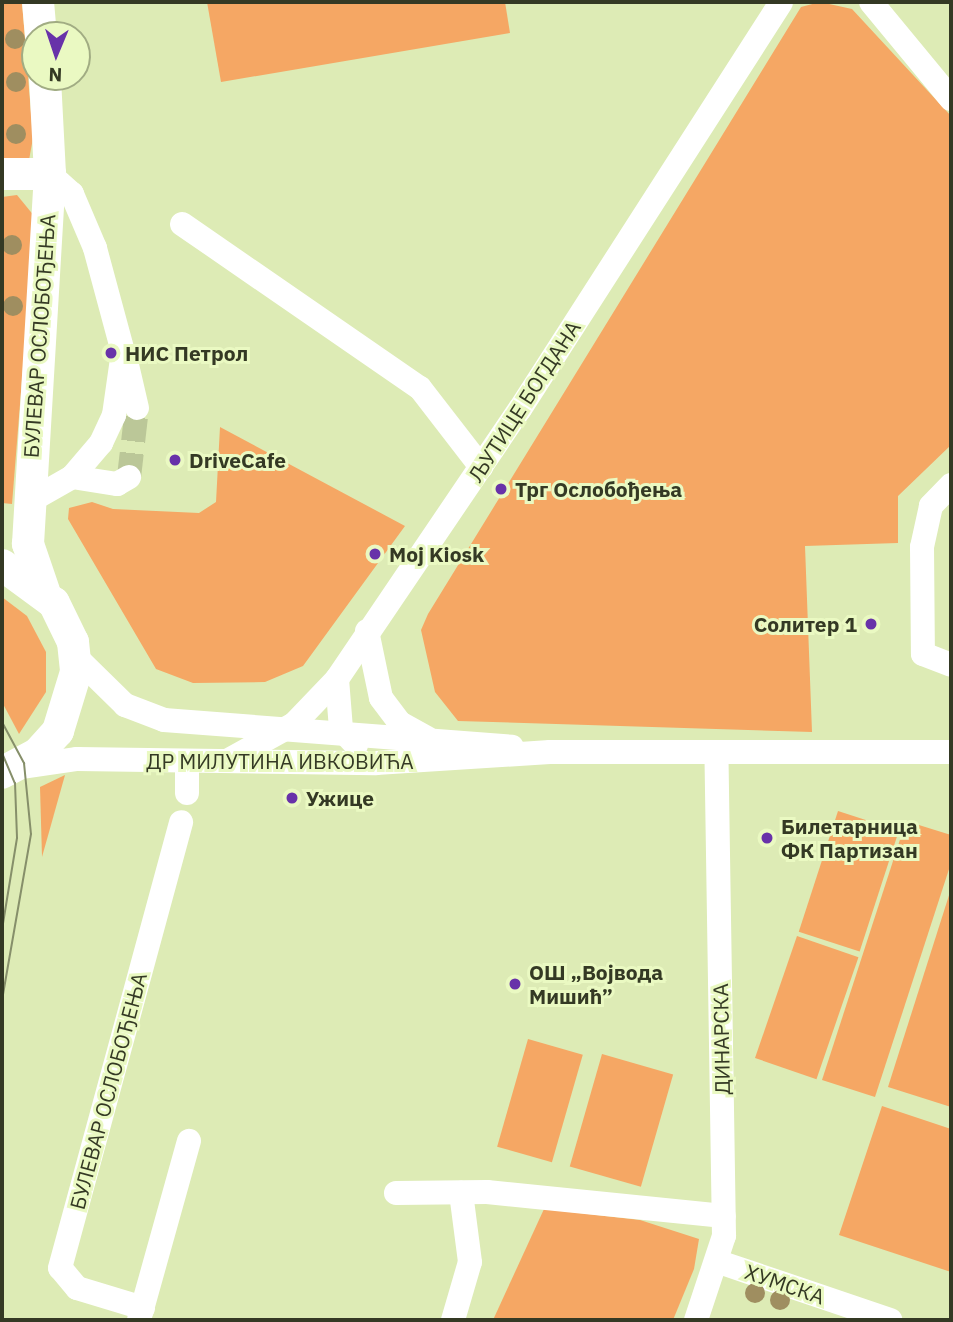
<!DOCTYPE html>
<html>
<head>
<meta charset="utf-8">
<style>
	body { margin:0 }
	#map { position:relative; width:953px; height:1322px; overflow:hidden; background:#ddebb5; font-family:"IBM Plex Sans",sans-serif }
	div>[style] { position:absolute }
	.green>* { inset:0; background:#f5a764; transform-origin:0 0 }
	.minor-tunnel>* { height:24px; margin-top:-12px; transform-origin:0; background:repeating-linear-gradient(90deg,#bbc798 0 24px,transparent 0 36px) }
	.minor>* { height:24px; margin:-12px; padding:0 12px; transform-origin:12px; border-radius:12px; background:#fff }
	.major>* { height:32px; margin:-16px; padding:0 16px; transform-origin:16px; border-radius:16px; background:#fff }
	.tram>* { height:2px; margin:-1px; padding:0 1px; transform-origin:1px; border-radius:1px; background:#868f6a }
	.trees>* { width:20px; height:20px; margin:-10px; border-radius:50%; background:#9f8e60 }
	.dots>* { width:19px; height:19px; translate:-50% -50%; box-sizing:border-box; border:4px solid #eaf9c2; border-radius:50% }
	span { translate:-50% -50%; white-space:nowrap; text-align:center; line-height:1.15; -webkit-text-stroke:6px #eaf9c2; paint-order:stroke }
	.street-label { font-size:21px; color:#343924 }
	.poi-label { font-size:21px; color:#343924; font-weight:700 }
	.left { translate:0 -50%; text-align:left }
	.right { translate:-100% -50%; text-align:right }
	.frame { position:absolute; inset:0; border:4px solid #343924; pointer-events:none }
	.north { position:absolute; left:21px; top:21px; width:70px; height:70px; box-sizing:border-box; background:#eaf9c2; border:2px solid #a1ac83; border-radius:50%; rotate:182deg; font-size:19px; font-weight:700; line-height:28px; text-align:center; color:#343924 }
	.north::after { content:''; display:block; margin:auto; width:24px; height:32px; background:#6832a9; clip-path:polygon(50% 0,100% 100%,50% 72%,0 100%) }
</style>
</head>
<body>
<div id="map">
	<div class="green">
		<i style="clip-path:polygon(2px 2px,22px 2px,33px 138px,29px 160px,2px 163px)"></i>
		<i style="clip-path:polygon(207px 2px,505px 2px,510px 33px,221px 82px)"></i>
		<i style="clip-path:polygon(820px 2px,852px 9px,951px 116px,951px 445px,898px 496px,898px 543px,805px 546px,812px 732px,458px 721px,435px 692px,421px 630px,428px 614px,801px 7px)"></i>
		<i style="clip-path:polygon(17px 195px,35px 217px,12px 504px,2px 503px,2px 197px)"></i>
		<i style="clip-path:polygon(220px 427px,405px 526px,303px 666px,265px 682px,193px 683px,156px 669px,68px 519px,69px 508px,92px 502px,113px 509px,199px 513px,216px 502px)"></i>
		<i style="clip-path:polygon(2px 597px,27px 616px,46px 652px,46px 692px,19px 734px,2px 702px)"></i>
		<i style="clip-path:polygon(65px 775px,42px 857px,40px 787px)"></i>
		<i style="left:838px;top:811px;width:64px;height:127px;rotate:18deg"></i>
		<i style="clip-path:polygon(906px 821px,951px 835px,951px 863px,875px 1097px,822px 1080px)"></i>
		<i style="clip-path:polygon(951px 889px,951px 1107px,888px 1087px)"></i>
		<i style="left:797px;top:936px;width:65px;height:129px;rotate:19deg"></i>
		<i style="left:528px;top:1039px;width:57px;height:112px;rotate:16deg"></i>
		<i style="left:602px;top:1054px;width:74px;height:117px;rotate:16deg"></i>
		<i style="clip-path:polygon(882px 1106px,951px 1129px,951px 1272px,839px 1235px)"></i>
		<i style="clip-path:polygon(544px 1209px,640px 1220px,699px 1239px,694px 1269px,673px 1320px,493px 1320px)"></i>
	</div>
	<div class="minor-tunnel">
		<i style="left:129px;top:477px;width:69px;rotate:-83.4deg"></i>
	</div>
	<div class="minor">
		<i style="left:871px;top:2px;width:126px;rotate:50.5deg"></i>
		<i style="left:182px;top:224px;width:289px;rotate:34.6deg"></i>
		<i style="left:420px;top:388px;width:100px;rotate:52.3deg"></i>
		<i style="left:127px;top:365px;width:44px;rotate:76.9deg"></i>
		<i style="left:72px;top:477px;width:46px;rotate:8.8deg"></i>
		<i style="left:117px;top:484px;width:14px;rotate:-30deg"></i>
		<i style="left:951px;top:485px;width:29px;rotate:134deg"></i>
		<i style="left:931px;top:506px;width:42px;rotate:102.4deg"></i>
		<i style="left:922px;top:547px;width:107px;rotate:89.5deg"></i>
		<i style="left:923px;top:654px;width:30px;rotate:21deg"></i>
		<i style="left:30px;top:501px;width:48px;rotate:-29.7deg"></i>
		<i style="left:72px;top:477px;width:45px;rotate:-49.5deg"></i>
		<i style="left:101px;top:443px;width:31px;rotate:-65deg"></i>
		<i style="left:114px;top:415px;width:64px;rotate:-81.9deg"></i>
		<i style="left:123px;top:352px;width:108px;rotate:-105.1deg"></i>
		<i style="left:95px;top:248px;width:59px;rotate:-113.1deg"></i>
		<i style="left:72px;top:194px;width:30px;rotate:-138deg"></i>
		<i style="left:367px;top:631px;width:68px;rotate:78.2deg"></i>
		<i style="left:381px;top:698px;width:31px;rotate:53deg"></i>
		<i style="left:400px;top:723px;width:31px;rotate:29deg"></i>
		<i style="left:76px;top:657px;width:69px;rotate:44.4deg"></i>
		<i style="left:125px;top:705px;width:42px;rotate:21deg"></i>
		<i style="left:164px;top:720px;width:349px;rotate:4.4deg"></i>
		<i style="left:337px;top:679px;width:50px;rotate:85.4deg"></i>
		<i style="left:341px;top:729px;width:22px;rotate:47deg"></i>
		<i style="left:227px;top:761px;width:77px;rotate:-28.9deg"></i>
		<i style="left:294px;top:724px;width:62px;rotate:-46.3deg"></i>
		<i style="left:337px;top:679px;width:326px;rotate:-55.9deg"></i>
		<i style="left:520px;top:409px;width:483px;rotate:-57.3deg"></i>
		<i style="left:21px;top:767px;width:57px;rotate:-8.1deg"></i>
		<i style="left:77px;top:759px;width:299px;rotate:0.8deg"></i>
		<i style="left:376px;top:763px;width:174px;rotate:-3.6deg"></i>
		<i style="left:550px;top:752px;width:401px"></i>
		<i style="left:187px;top:793px;width:32px;rotate:-90deg"></i>
		<i style="left:396px;top:1193px;width:91px;rotate:-0.6deg"></i>
		<i style="left:487px;top:1192px;width:238px;rotate:5.8deg"></i>
		<i style="left:719px;top:1262px;width:181px;rotate:18.7deg"></i>
		<i style="left:143px;top:1308px;width:69px;rotate:-163.1deg"></i>
		<i style="left:77px;top:1288px;width:26px;rotate:-130deg"></i>
		<i style="left:60px;top:1268px;width:462px;rotate:-74.8deg"></i>
		<i style="left:139px;top:1320px;width:186px;rotate:-74.4deg"></i>
		<i style="left:453px;top:1320px;width:60px;rotate:-73.7deg"></i>
		<i style="left:470px;top:1262px;width:70px;rotate:-97.4deg"></i>
		<i style="left:696px;top:1320px;width:89px;rotate:-71.6deg"></i>
		<i style="left:724px;top:1236px;width:484px;rotate:-90.9deg"></i>
	</div>
	<div class="major">
		<i style="left:38px;top:2px;width:33px;rotate:85deg"></i>
		<i style="left:2px;top:174px;width:48px"></i>
		<i style="left:2px;top:565px;width:64px;rotate:36.2deg"></i>
		<i style="left:54px;top:603px;width:43px;rotate:64deg"></i>
		<i style="left:73px;top:642px;width:30px;rotate:84deg"></i>
		<i style="left:76px;top:672px;width:62px;rotate:107deg"></i>
		<i style="left:58px;top:731px;width:31px;rotate:132deg"></i>
		<i style="left:37px;top:754px;width:40px;rotate:152deg"></i>
		<i style="left:44px;top:591px;width:50px;rotate:-108.8deg"></i>
		<i style="left:28px;top:544px;width:371px;rotate:-86.6deg"></i>
		<i style="left:50px;top:174px;width:97px;rotate:-93deg"></i>
	</div>
	<div class="tram">
		<i style="left:2px;top:722px;width:47px;rotate:61.8deg"></i>
		<i style="left:24px;top:763px;width:71px;rotate:84.4deg"></i>
		<i style="left:31px;top:834px;width:169px;rotate:99.9deg"></i>
		<i style="left:2px;top:753px;width:33px;rotate:67deg"></i>
		<i style="left:15px;top:783px;width:55px;rotate:87.9deg"></i>
		<i style="left:17px;top:838px;width:93px;rotate:99.3deg"></i>
	</div>
	<div class="trees">
		<i style="left:15px;top:39px"></i>
		<i style="left:16px;top:82px"></i>
		<i style="left:16px;top:134px"></i>
		<i style="left:12px;top:245px"></i>
		<i style="left:13px;top:306px"></i>
		<i style="left:755px;top:1293px"></i>
		<i style="left:780px;top:1300px"></i>
	</div>
	<div class="dots">
		<i style="left:111px;top:353px;background:#6832a9"></i>
		<i style="left:175px;top:460px;background:#6832a9"></i>
		<i style="left:501px;top:489px;background:#6832a9"></i>
		<i style="left:375px;top:554px;background:#6832a9"></i>
		<i style="left:871px;top:624px;background:#6832a9"></i>
		<i style="left:292px;top:798px;background:#6832a9"></i>
		<i style="left:767px;top:838px;background:#6832a9"></i>
		<i style="left:515px;top:984px;background:#6832a9"></i>
	</div>
	<div class="street-label">
		<span style="left:39px;top:336px;rotate:-86deg">БУЛЕВАР ОСЛОБОЂЕЊА</span>
		<span style="left:524px;top:401px;rotate:-57deg">ЉУТИЦЕ БОГДАНА</span>
		<span style="left:280px;top:761px">ДР МИЛУТИНА ИВКОВИЋА</span>
		<span style="left:721px;top:1039px;rotate:-91deg">ДИНАРСКА</span>
		<span style="left:108px;top:1091px;rotate:-75deg">БУЛЕВАР ОСЛОБОЂЕЊА</span>
		<span style="left:785px;top:1284px;rotate:19deg">ХУМСКА</span>
	</div>
	<div class="poi-label">
		<span class="left" style="left:125px;top:353px">НИС Петрол</span>
		<span class="left" style="left:189px;top:460px">DriveCafe</span>
		<span class="left" style="left:515px;top:489px">Трг Ослобођења</span>
		<span class="left" style="left:389px;top:554px">Moj Kiosk</span>
		<span class="right" style="left:857px;top:624px">Солитер 1</span>
		<span class="left" style="left:306px;top:798px">Ужице</span>
		<span class="left" style="left:781px;top:838px">Билетарница<br>ФК Партизан</span>
		<span class="left" style="left:529px;top:984px">ОШ „Војвода<br>Мишић”</span>
	</div>
	<div class="frame"></div>
	<div class="north">N</div>
</div>
</body>
</html>
